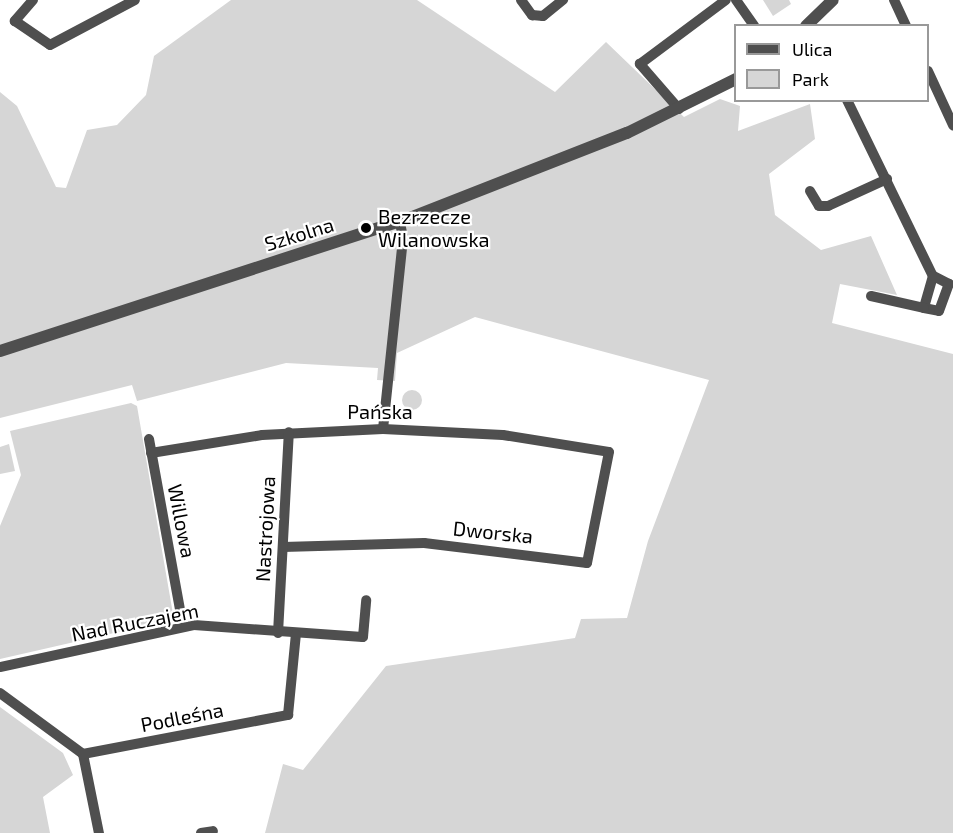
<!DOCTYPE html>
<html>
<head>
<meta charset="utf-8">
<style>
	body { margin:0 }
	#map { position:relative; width:953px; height:833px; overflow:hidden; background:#fff; font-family:"Exo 2",sans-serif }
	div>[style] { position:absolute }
	.green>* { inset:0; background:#d6d6d6 }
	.round { border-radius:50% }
	.minor>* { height:10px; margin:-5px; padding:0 5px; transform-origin:5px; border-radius:5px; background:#4f4f4f }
	.tertiary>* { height:12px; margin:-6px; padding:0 6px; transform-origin:6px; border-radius:6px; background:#4f4f4f }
	.dots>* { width:16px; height:16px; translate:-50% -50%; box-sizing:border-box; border:3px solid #fff; border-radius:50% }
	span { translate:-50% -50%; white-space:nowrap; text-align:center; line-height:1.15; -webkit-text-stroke:4.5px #fff; paint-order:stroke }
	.poi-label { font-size:20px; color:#000 }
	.left { translate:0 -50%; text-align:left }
	.street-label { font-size:20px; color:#000 }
	.legend { position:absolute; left:734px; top:24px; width:195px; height:78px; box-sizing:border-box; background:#fff; border:2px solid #999; margin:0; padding:8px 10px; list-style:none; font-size:18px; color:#000 }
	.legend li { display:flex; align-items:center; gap:12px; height:30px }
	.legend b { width:30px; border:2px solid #999 }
</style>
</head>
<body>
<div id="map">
	<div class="green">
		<i style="clip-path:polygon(231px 0,417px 0,555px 92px,606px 42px,684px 117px,720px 99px,740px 106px,738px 131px,810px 104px,815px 139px,769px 174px,775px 215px,821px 250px,871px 236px,897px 295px,840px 284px,832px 323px,953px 354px,953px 833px,265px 833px,283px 764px,303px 770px,386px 666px,575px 638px,581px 619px,627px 618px,648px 541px,709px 380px,475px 317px,397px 353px,395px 381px,377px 380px,378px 368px,286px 363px,137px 401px,132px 385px,0 418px,0 92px,17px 106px,56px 187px,66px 188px,87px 130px,117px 125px,146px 95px,154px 56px)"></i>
		<i style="clip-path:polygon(763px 0,789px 0,791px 4px,773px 16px)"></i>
		<i class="round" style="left:402px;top:390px;width:20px;height:20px"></i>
		<i style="clip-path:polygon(131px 403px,137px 406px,173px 614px,162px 622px,0 659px,0 526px,21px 475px,10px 431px)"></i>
		<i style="clip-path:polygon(9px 444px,15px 471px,0 474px,0 447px)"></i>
		<i style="clip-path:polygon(0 707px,63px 753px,73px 775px,43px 797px,50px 833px,0 833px)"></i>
	</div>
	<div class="minor">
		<i style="left:33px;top:0;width:28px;rotate:131deg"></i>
		<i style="left:15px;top:21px;width:42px;rotate:34.4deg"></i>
		<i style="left:50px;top:45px;width:96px;rotate:-27.9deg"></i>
		<i style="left:521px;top:0;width:19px;rotate:54deg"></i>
		<i style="left:532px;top:15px;width:11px;rotate:5deg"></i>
		<i style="left:543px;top:16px;width:26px;rotate:-39deg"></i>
		<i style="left:736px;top:0;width:32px;rotate:55deg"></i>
		<i style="left:894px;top:0;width:29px;rotate:65deg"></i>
		<i style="left:928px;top:71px;width:60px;rotate:65.2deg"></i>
		<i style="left:847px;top:100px;width:196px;rotate:64deg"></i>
		<i style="left:933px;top:276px;width:33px;rotate:106deg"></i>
		<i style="left:924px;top:308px;width:15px;rotate:11deg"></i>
		<i style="left:939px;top:311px;width:29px;rotate:-70deg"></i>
		<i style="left:949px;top:284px;width:18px;rotate:-153deg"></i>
		<i style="left:679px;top:109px;width:60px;rotate:-130.9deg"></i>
		<i style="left:640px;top:64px;width:107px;rotate:-36.7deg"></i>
		<i style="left:810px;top:191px;width:17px;rotate:59deg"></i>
		<i style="left:819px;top:206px;width:9px"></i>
		<i style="left:828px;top:206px;width:65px;rotate:-24.6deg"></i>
		<i style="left:871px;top:296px;width:54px;rotate:12.8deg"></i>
		<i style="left:383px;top:429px;width:192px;rotate:-84deg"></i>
		<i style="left:403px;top:238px;width:16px;rotate:-101deg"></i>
		<i style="left:149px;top:439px;width:174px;rotate:79.7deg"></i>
		<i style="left:151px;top:453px;width:112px;rotate:-9.2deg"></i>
		<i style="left:262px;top:435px;width:121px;rotate:-2.8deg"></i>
		<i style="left:383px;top:429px;width:120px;rotate:2.9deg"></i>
		<i style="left:503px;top:435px;width:107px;rotate:9.1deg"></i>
		<i style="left:609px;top:452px;width:113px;rotate:101.2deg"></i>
		<i style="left:587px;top:563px;width:164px;rotate:-173deg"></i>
		<i style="left:424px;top:543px;width:141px;rotate:178.4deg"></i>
		<i style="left:278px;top:633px;width:201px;rotate:-86.9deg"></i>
		<i style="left:0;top:667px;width:198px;rotate:-12.2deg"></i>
		<i style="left:194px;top:625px;width:169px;rotate:4.1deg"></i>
		<i style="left:363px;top:637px;width:37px;rotate:-85deg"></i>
		<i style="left:0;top:693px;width:103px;rotate:36.3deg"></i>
		<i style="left:83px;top:754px;width:81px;rotate:78.6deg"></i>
		<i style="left:83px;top:754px;width:209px;rotate:-10.8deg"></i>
		<i style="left:288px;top:715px;width:81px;rotate:-84.4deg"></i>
		<i style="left:201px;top:833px;width:12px;rotate:-9deg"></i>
	</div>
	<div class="tertiary">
		<i style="left:806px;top:26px;width:37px;rotate:-44deg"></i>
		<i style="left:0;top:351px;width:428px;rotate:-18deg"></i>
		<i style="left:407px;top:219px;width:236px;rotate:-21.4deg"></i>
		<i style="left:627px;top:133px;width:122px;rotate:-26.4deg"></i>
	</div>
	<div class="dots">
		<i style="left:366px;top:228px;background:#000"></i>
	</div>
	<div class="poi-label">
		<span class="left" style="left:378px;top:228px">Bezrzecze<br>Wilanowska</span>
	</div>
	<div class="street-label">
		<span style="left:299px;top:234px;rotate:-17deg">Szkolna</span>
		<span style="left:380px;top:411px">Pańska</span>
		<span style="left:182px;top:521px;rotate:79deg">Willowa</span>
		<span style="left:265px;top:529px;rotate:-87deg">Nastrojowa</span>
		<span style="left:493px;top:532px;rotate:6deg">Dworska</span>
		<span style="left:135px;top:622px;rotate:-11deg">Nad Ruczajem</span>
		<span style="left:182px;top:717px;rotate:-11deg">Podleśna</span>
	</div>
	<ul class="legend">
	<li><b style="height:8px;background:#4f4f4f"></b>Ulica</li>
	<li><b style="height:16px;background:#d6d6d6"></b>Park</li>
	</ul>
</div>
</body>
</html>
